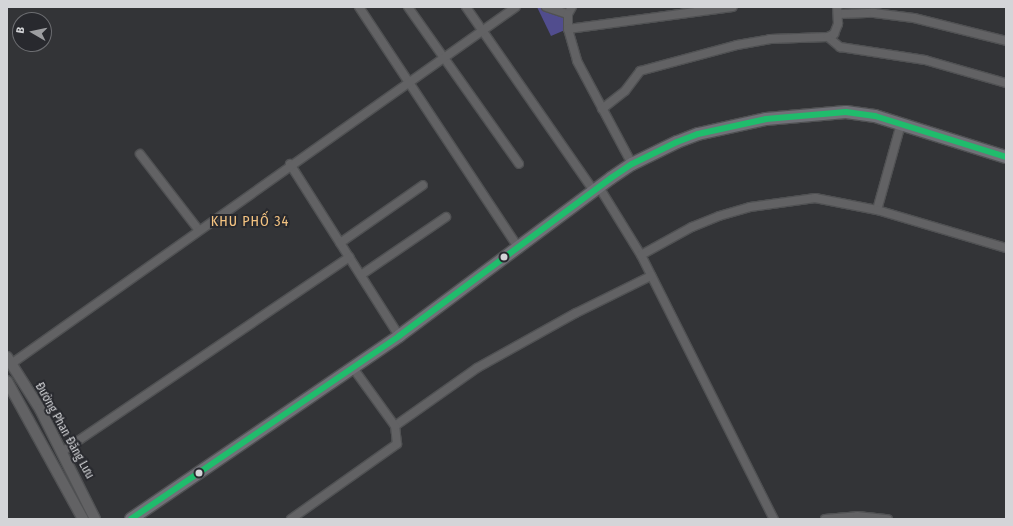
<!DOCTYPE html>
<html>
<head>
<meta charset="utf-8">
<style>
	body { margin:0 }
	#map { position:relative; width:1013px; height:526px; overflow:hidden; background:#333437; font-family:"Fira Sans Condensed",sans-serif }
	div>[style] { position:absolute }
	.green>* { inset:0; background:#514d8e }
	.roads { filter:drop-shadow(1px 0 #505153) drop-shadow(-1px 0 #505153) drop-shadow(0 1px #505153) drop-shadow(0 -1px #505153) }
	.minor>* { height:8px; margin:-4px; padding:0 4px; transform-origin:4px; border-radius:4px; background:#626264 }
	.tertiary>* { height:10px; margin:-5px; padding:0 5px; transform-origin:5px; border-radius:5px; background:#626264 }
	.primary>* { height:12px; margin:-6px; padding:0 6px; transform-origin:6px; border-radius:6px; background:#717178 }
	.bus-1>* { height:6px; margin:-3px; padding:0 3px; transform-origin:3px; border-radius:3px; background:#20bc6c }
	.dots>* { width:11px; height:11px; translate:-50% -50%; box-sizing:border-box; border:2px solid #28292e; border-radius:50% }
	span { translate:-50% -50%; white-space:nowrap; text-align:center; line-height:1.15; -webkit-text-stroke:4px #28292e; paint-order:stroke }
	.street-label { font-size:12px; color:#d4d5d8 }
	.quarter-label { font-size:14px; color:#f4c381; letter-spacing:1px }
	.frame { position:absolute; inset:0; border:8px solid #d4d5d8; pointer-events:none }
	.north { position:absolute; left:12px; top:12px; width:40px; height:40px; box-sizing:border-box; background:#28292e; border:1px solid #6d6e72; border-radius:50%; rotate:279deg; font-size:11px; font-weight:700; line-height:16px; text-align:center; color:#d4d5d8 }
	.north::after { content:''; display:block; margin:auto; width:14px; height:18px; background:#9c9da0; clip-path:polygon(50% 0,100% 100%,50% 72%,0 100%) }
</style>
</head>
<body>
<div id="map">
	<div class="green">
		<i style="clip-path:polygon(537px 7px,568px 7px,565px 30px,551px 36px)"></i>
	</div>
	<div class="roads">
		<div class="minor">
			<i style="left:359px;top:7px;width:290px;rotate:56.5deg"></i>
			<i style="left:408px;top:7px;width:192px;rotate:54.7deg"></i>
			<i style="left:466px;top:7px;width:224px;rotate:55.2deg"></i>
			<i style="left:546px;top:7px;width:23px;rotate:18deg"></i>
			<i style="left:572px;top:7px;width:8px;rotate:120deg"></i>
			<i style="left:568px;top:14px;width:15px;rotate:90deg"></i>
			<i style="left:568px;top:29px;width:33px;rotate:74deg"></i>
			<i style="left:577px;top:61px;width:117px;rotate:61.9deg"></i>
			<i style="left:838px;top:14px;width:36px;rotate:-2deg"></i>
			<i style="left:874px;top:13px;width:40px;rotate:7.1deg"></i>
			<i style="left:914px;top:18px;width:95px;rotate:14deg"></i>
			<i style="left:568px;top:29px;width:166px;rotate:-7.6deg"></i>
			<i style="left:828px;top:37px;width:16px;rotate:40deg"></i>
			<i style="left:840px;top:47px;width:86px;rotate:8.7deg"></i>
			<i style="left:925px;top:60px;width:84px;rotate:15.9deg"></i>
			<i style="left:602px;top:109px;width:29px;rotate:-38deg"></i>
			<i style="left:625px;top:91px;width:25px;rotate:-53deg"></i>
			<i style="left:640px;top:71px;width:100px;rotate:-15deg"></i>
			<i style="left:737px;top:45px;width:34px;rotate:-10deg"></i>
			<i style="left:770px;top:39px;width:58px;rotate:-2deg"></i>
			<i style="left:828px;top:37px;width:7px;rotate:-27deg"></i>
			<i style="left:834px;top:34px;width:11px;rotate:-68deg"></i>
			<i style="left:838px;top:24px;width:17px;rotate:-93deg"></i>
			<i style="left:140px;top:154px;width:95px;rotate:52.3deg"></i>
			<i style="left:290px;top:164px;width:204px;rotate:57.6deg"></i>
			<i style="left:599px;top:187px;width:80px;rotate:58.3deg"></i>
			<i style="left:641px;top:255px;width:296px;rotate:63.3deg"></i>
			<i style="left:877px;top:210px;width:89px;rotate:-74.4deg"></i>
			<i style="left:340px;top:243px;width:101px;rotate:-34.9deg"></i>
			<i style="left:641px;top:255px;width:58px;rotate:-28.8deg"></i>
			<i style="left:692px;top:227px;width:29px;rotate:-22deg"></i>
			<i style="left:719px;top:216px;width:32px;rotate:-16deg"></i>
			<i style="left:750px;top:207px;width:66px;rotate:-7.9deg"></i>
			<i style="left:815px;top:198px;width:63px;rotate:11deg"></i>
			<i style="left:877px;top:210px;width:134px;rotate:16.4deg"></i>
			<i style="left:361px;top:275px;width:103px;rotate:-34.3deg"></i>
			<i style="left:11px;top:364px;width:618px;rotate:-35.26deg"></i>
			<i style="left:395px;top:426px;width:100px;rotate:-35.3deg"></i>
			<i style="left:477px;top:368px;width:113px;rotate:-29.1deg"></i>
			<i style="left:576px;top:313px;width:84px;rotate:-26.3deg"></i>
			<i style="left:63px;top:451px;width:346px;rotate:-34.1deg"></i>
			<i style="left:291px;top:519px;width:130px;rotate:-35.3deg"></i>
			<i style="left:397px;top:444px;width:18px;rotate:-96deg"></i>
			<i style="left:395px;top:426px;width:72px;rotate:-125.9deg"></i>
			<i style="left:825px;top:519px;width:32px;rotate:-5deg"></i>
			<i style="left:857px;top:516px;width:31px;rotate:6deg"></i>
		</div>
		<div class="tertiary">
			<i style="left:7px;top:357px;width:62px;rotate:57.6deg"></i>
			<i style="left:40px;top:409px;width:123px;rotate:63.4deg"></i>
			<i style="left:7px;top:381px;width:158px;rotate:61.2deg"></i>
		</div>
		<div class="primary">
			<i style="left:131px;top:519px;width:325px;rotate:-34.3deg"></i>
			<i style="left:399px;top:336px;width:264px;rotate:-36.7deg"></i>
			<i style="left:611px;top:178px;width:25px;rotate:-34deg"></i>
			<i style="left:632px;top:164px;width:50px;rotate:-26.1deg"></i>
			<i style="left:677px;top:142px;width:22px;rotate:-21deg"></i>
			<i style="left:698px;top:134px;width:70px;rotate:-12.4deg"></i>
			<i style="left:766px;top:119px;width:80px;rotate:-5deg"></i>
			<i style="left:846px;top:112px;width:29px;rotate:8deg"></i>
			<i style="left:875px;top:116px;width:137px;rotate:17.4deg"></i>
		</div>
	</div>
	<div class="bus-1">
		<i style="left:131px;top:519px;width:325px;rotate:-34.3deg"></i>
		<i style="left:399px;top:336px;width:264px;rotate:-36.7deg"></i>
		<i style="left:611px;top:178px;width:25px;rotate:-34deg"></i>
		<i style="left:632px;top:164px;width:50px;rotate:-26.1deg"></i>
		<i style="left:677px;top:142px;width:22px;rotate:-21deg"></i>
		<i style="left:698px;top:134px;width:70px;rotate:-12.4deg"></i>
		<i style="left:766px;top:119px;width:80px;rotate:-5deg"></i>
		<i style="left:846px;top:112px;width:29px;rotate:8deg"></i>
		<i style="left:875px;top:116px;width:137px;rotate:17.4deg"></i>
	</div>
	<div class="dots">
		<i style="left:504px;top:257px;background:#d4d5d8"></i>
		<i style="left:199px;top:473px;background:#d4d5d8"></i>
	</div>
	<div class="street-label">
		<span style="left:64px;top:431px;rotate:61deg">Đường Phan Đăng Lưu</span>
	</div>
	<div class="quarter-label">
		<span style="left:250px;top:222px">KHU PHỐ 34</span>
	</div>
	<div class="frame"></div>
	<div class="north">B</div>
</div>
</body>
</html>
